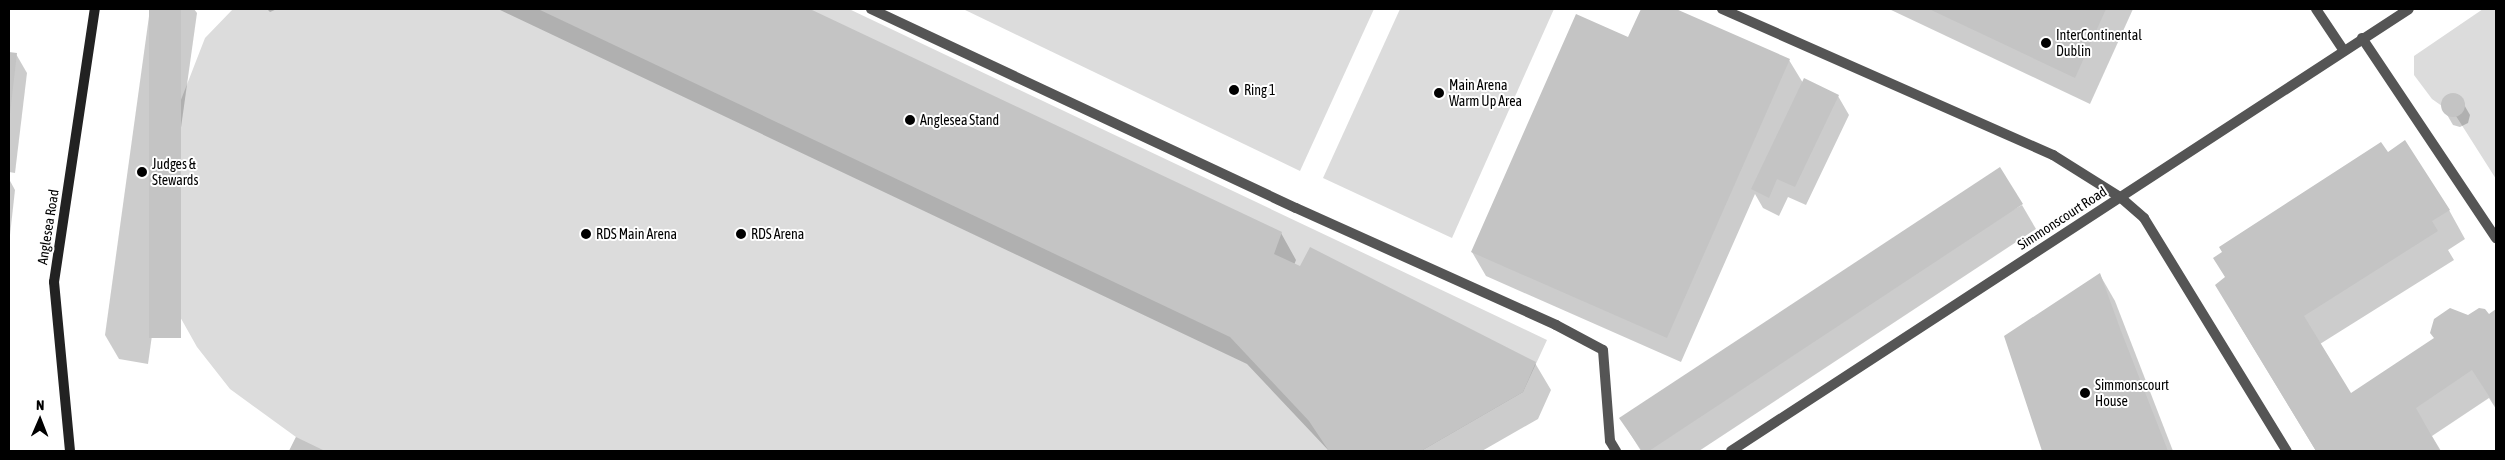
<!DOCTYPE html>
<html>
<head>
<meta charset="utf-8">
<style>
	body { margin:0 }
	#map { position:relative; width:2505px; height:460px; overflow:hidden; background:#fff; font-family:"Asap Condensed",sans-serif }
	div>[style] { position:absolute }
	.green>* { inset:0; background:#dcdcdc }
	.shadow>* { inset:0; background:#0003 }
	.building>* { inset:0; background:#c4c4c4; transform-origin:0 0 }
	.round { border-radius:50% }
	.service>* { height:10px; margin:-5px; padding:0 5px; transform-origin:5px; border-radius:5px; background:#555 }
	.minor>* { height:10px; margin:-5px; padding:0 5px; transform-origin:5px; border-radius:5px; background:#555 }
	.secondary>* { height:10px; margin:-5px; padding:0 5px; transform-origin:5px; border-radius:5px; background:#222 }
	.dots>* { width:14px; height:14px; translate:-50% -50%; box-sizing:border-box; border:2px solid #fff; border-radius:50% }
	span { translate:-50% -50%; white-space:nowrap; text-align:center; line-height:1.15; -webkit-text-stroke:4px #fff; paint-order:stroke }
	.poi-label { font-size:14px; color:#000 }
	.left { translate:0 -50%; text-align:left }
	.street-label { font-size:14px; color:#000 }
	.frame { position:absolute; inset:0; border:10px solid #000; pointer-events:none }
	.north { position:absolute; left:15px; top:395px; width:50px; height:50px; -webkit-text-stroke:4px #fff; paint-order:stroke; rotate:1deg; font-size:14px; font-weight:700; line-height:20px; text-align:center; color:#000 }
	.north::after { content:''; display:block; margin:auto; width:18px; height:22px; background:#000; clip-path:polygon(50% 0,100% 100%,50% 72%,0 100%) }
</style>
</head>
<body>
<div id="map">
	<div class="green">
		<i style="clip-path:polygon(233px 9px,849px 9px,1547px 340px,1523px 392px,1421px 451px,289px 451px,296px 437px,230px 389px,197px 347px,156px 274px,163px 194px,179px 105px,205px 38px)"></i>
		<i style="clip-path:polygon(963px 9px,1374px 9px,1300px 171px)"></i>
		<i style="clip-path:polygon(1400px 9px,1554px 9px,1452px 238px,1323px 178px)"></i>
		<i style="clip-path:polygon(2483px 9px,2496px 9px,2496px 179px,2456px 116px,2432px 99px,2414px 75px,2414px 56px)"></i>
	</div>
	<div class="shadow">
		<i style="clip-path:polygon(150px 9px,194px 9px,197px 13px,148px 364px,119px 359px,105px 335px)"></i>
		<i style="clip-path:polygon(267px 9px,277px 9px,270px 12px)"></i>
		<i style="clip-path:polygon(498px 9px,808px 9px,1281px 233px,1296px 260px,1294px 265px,1535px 363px,1551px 390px,1538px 419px,1482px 451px,1329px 451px,1247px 364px)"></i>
		<i style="clip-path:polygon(1642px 9px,1673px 9px,1789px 60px,1803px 83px,1838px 96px,1849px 115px,1806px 205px,1788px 197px,1779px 216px,1763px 208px,1755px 194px,1681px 362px,1486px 276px,1472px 252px,1629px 39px)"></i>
		<i style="clip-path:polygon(1889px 9px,2133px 9px,2090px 104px)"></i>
		<i style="clip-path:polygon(9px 53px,16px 54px,27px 73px,15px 173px,9px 172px)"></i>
		<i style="clip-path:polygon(2452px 94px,2459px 96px,2470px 115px,2468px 123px,2460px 127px,2453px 125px,2442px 106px,2444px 98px)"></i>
		<i style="clip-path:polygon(2387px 153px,2449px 210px,2465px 239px,2448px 250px,2454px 260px,2320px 344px,2350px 395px,2468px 317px,2489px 316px,2496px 311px,2496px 409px,2489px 398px,2432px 436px,2441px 451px,2316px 451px,2233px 314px)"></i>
		<i style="clip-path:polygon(9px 179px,15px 190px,9px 244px)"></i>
		<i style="clip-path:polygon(2022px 205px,2036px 229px,1699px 451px,1641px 451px,1621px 419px)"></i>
		<i style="clip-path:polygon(2100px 275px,2115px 301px,2173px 451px,2043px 451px,2006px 336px)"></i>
	</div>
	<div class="building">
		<i style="left:149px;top:9px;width:32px;height:329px"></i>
		<i style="clip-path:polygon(538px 9px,810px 9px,1282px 232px,1274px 254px,1300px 266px,1310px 247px,1536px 362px,1523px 392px,1421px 451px,1329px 451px,1309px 421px,1230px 337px)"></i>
		<i style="clip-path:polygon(1641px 9px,1676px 9px,1790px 59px,1667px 338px,1471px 252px,1576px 14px,1628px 37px)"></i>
		<i style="clip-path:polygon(1929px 9px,2106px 9px,2075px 78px)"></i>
		<i style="clip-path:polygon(9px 52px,17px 53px,10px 114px,9px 114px)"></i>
		<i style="clip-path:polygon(1804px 78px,1839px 95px,1795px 187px,1777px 179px,1769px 198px,1751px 189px)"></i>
		<i class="round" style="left:2441px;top:93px;width:24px;height:24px"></i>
		<i style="clip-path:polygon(2405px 140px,2450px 210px,2432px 221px,2438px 231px,2304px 316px,2351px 393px,2434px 338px,2430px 333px,2434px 319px,2450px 308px,2468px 315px,2479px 308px,2485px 309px,2489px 314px,2496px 309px,2496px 407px,2472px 370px,2416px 408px,2440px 451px,2316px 451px,2215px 285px,2225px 277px,2213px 258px,2222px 252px,2219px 247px,2381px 142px,2388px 152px)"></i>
		<i style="clip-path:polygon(2000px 167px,2023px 204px,1649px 451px,1642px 451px,1619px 418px)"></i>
		<i style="clip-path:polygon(2100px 273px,2121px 331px,2168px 451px,2042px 451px,2004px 336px)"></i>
		<i style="clip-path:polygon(296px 437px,325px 451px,289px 451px)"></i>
	</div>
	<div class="service">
		<i style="left:871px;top:9px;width:469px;rotate:25.1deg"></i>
		<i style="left:1296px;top:208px;width:285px;rotate:24.2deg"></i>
		<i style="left:1556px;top:325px;width:53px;rotate:28deg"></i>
		<i style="left:1603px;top:350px;width:91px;rotate:85.6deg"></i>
		<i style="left:1610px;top:441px;width:12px;rotate:59deg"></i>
		<i style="left:1722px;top:9px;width:362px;rotate:23.8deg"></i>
		<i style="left:2053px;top:155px;width:79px;rotate:32.1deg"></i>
		<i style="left:2120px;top:197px;width:32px;rotate:41deg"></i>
		<i style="left:2144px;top:218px;width:273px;rotate:58.5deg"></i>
		<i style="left:2316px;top:9px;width:50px;rotate:56.3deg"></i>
		<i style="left:2362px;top:38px;width:241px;rotate:56.2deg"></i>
	</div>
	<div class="minor">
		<i style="left:1731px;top:451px;width:809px;rotate:-33.1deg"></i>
	</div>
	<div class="secondary">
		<i style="left:70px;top:451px;width:170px;rotate:-95.4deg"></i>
		<i style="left:54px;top:282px;width:276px;rotate:-81.5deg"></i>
	</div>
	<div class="dots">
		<i style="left:2046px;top:43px;background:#000"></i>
		<i style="left:1234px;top:90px;background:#000"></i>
		<i style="left:1439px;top:93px;background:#000"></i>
		<i style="left:910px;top:120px;background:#000"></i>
		<i style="left:142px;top:172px;background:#000"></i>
		<i style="left:586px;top:234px;background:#000"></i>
		<i style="left:741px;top:234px;background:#000"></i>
		<i style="left:2085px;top:393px;background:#000"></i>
	</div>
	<div class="poi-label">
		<span class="left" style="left:2056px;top:43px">InterContinental<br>Dublin</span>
		<span class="left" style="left:1449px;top:93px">Main Arena<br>Warm Up Area</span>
		<span class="left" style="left:1244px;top:90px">Ring 1</span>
		<span class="left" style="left:920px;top:120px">Anglesea Stand</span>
		<span class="left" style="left:152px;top:172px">Judges &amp;<br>Stewards</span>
		<span class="left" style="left:596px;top:234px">RDS Main Arena</span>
		<span class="left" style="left:751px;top:234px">RDS Arena</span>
		<span class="left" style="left:2095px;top:393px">Simmonscourt<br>House</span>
	</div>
	<div class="street-label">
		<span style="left:2062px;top:218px;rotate:-33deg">Simmonscourt Road</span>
		<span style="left:48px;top:227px;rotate:-81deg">Anglesea Road</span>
	</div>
	<div class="frame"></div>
	<div class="north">N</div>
</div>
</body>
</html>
